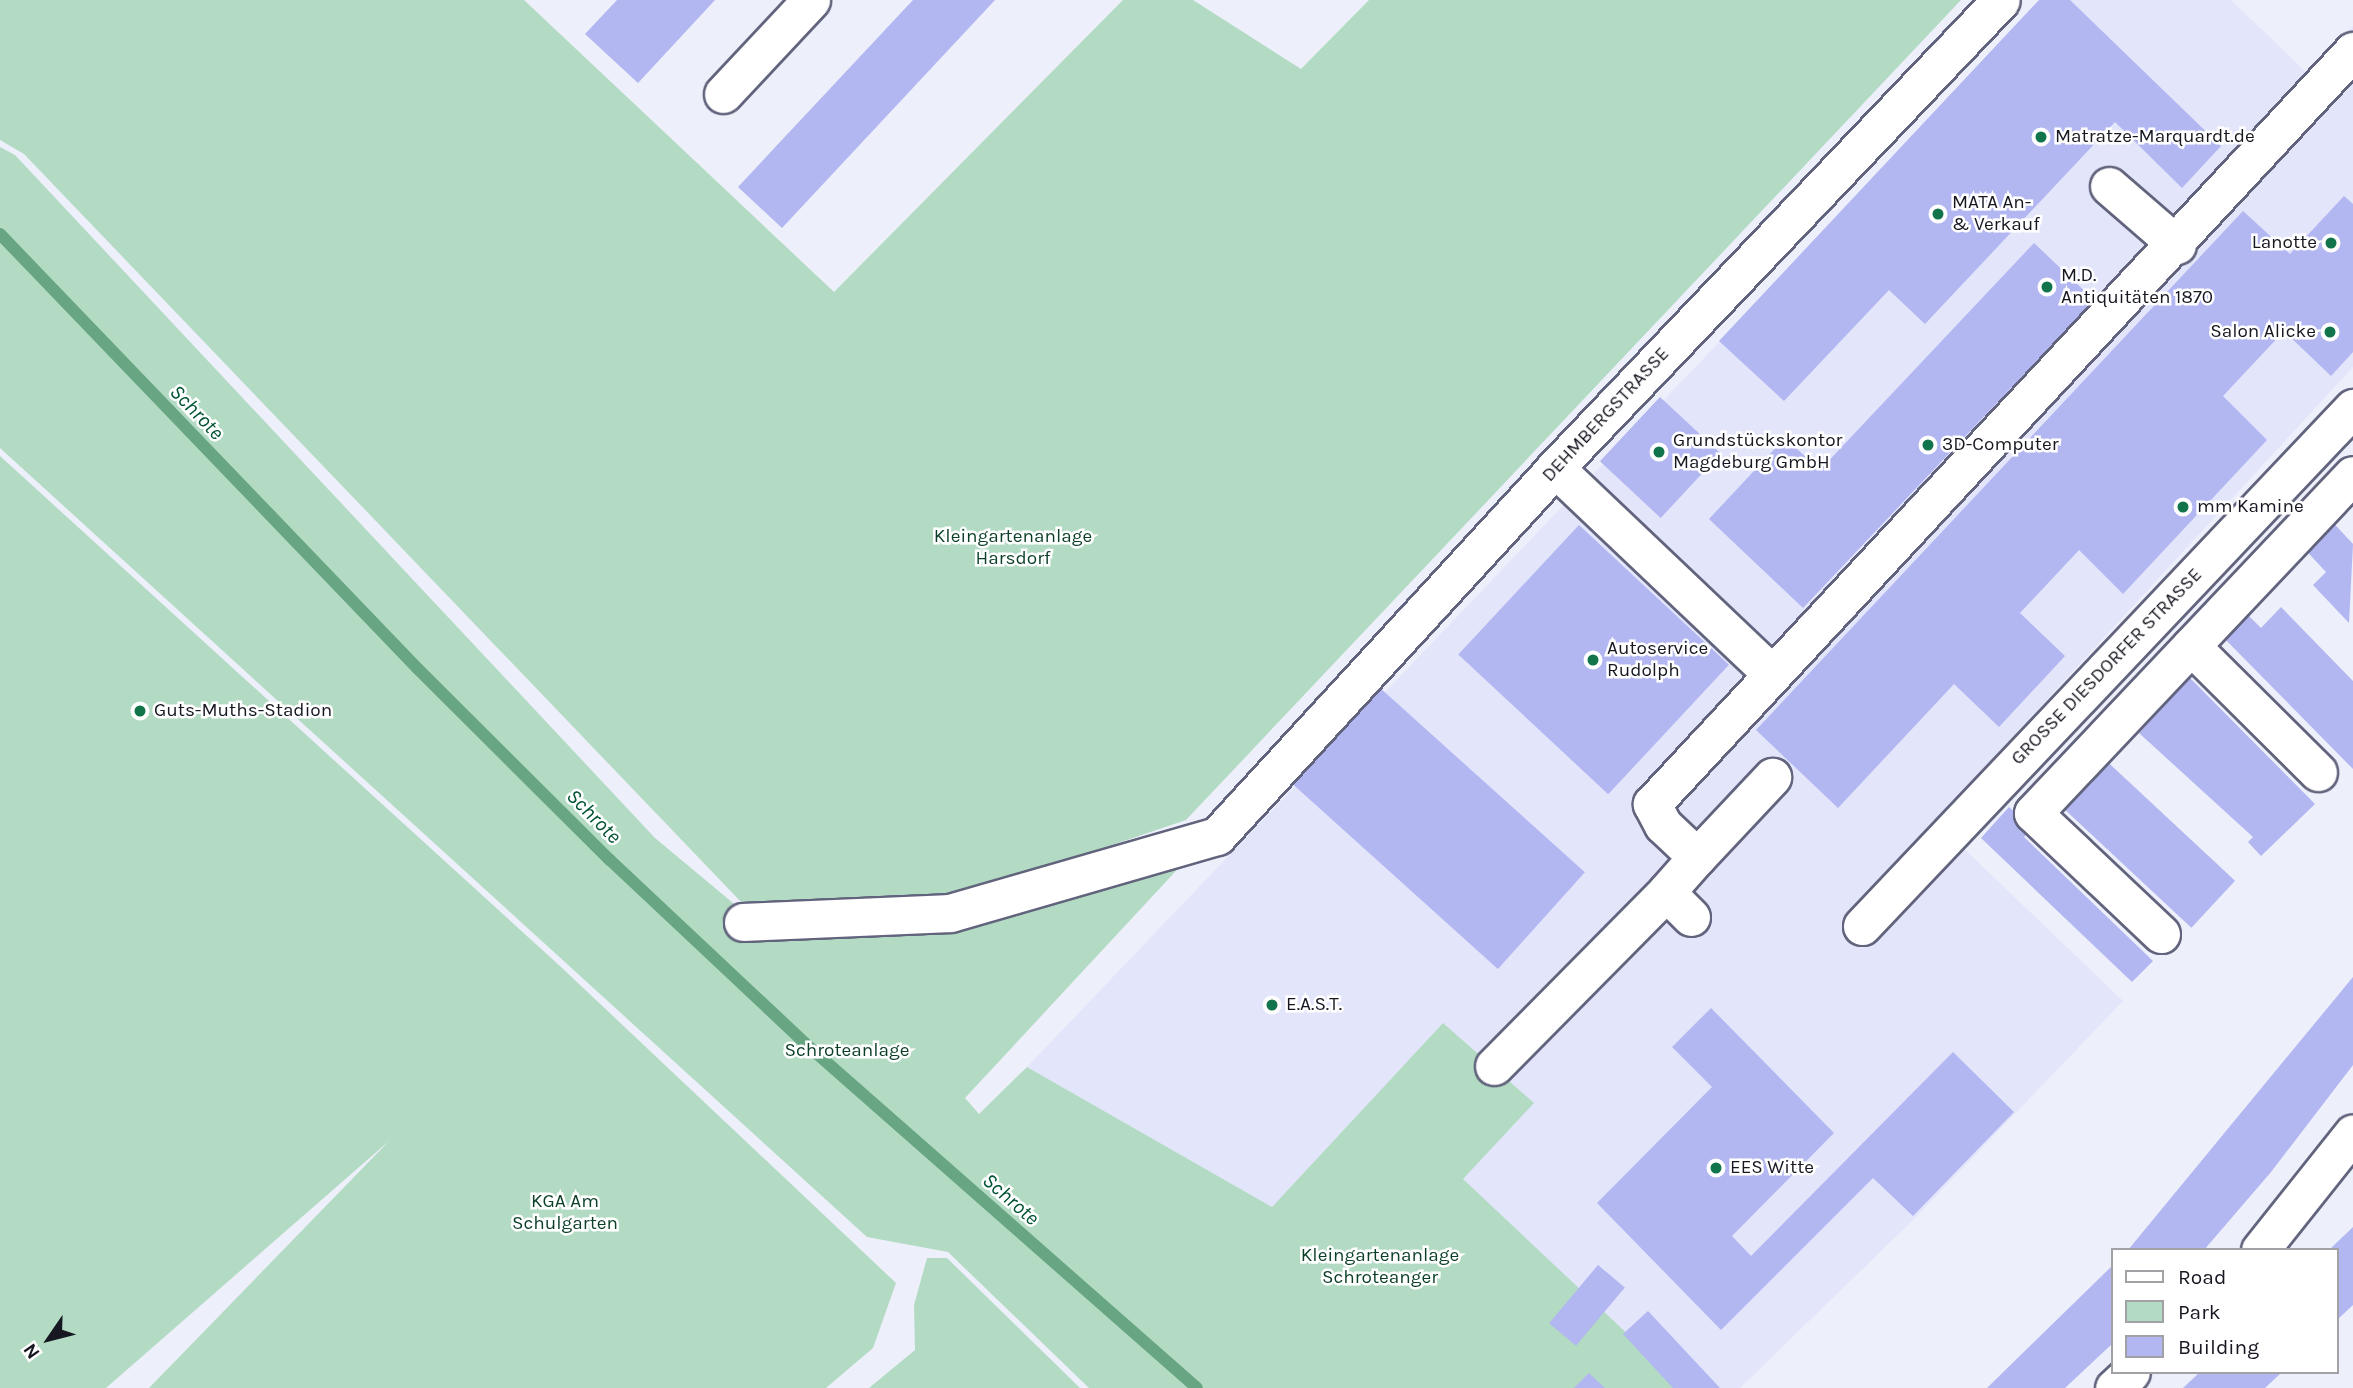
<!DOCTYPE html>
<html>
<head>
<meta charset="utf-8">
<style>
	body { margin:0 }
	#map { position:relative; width:2353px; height:1388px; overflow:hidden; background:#edeffa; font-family:Karla,sans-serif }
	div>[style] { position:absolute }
	.built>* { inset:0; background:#e3e5fb }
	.green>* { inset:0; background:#b3dbc3 }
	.stream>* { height:12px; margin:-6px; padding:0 6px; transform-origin:6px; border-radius:6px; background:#67a583 }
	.building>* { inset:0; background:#b2b6f1; transform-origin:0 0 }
	.roads { filter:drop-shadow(2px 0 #62647d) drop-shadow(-2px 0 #62647d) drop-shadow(0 2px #62647d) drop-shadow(0 -2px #62647d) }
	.minor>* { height:37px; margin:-18.5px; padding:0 18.5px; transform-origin:18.5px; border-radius:18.5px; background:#fff }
	.dots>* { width:19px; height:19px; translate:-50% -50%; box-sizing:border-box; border:4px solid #fff; border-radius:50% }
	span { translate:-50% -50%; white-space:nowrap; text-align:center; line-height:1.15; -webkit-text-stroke:5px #fff; paint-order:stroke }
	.poi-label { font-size:19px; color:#161721 }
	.left { translate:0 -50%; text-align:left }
	.right { translate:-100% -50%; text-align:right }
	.street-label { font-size:19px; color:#161721 }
	.park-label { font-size:19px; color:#0b3f28 }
	.water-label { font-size:21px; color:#005333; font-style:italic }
	.legend { position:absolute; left:2111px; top:1248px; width:228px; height:126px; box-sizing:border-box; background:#fff; border:2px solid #a2a2a6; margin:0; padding:9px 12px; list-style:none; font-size:21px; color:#161721 }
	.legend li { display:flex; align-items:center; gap:14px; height:35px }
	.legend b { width:35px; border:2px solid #a2a2a6 }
	.north { position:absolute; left:14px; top:1304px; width:70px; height:70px; -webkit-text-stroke:5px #fff; paint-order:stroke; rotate:235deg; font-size:19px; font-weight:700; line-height:28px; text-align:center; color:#161721 }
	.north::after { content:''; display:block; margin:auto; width:24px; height:32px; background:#161721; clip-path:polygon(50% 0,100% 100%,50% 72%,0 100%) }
</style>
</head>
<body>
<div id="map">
	<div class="built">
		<i style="clip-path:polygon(2046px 0,2231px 0,2305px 71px,2353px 26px,2353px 367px,1935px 821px,2123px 1001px,1912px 1221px,1740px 1388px,1685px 1388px,1462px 1179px,1443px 1023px,1272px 1207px,1027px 1067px)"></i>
	</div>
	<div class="green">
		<i style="clip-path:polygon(0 0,524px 0,834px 292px,1123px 0,1193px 0,1301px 69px,1369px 0,1961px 0,1186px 820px,964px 895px,744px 905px,24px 154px,0 140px)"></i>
		<i style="clip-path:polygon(0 147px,15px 155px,655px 838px,757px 923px,1187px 859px,965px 1098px,979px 1114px,1027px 1067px,1272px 1207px,1443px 1023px,1534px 1103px,1463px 1179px,1685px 1388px,1089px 1388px,948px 1252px,867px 1237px,0 448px)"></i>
		<i style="clip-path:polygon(0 456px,561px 967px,896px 1283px,873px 1348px,826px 1388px,149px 1388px,389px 1141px,106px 1388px,0 1388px)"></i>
		<i style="clip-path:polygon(927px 1258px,947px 1258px,1080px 1388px,869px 1388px,915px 1350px,914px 1305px)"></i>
	</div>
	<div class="stream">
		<i style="left:0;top:234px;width:603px;rotate:46.14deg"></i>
		<i style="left:418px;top:669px;width:271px;rotate:44.9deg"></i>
		<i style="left:610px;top:860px;width:270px;rotate:43.2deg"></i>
		<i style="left:807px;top:1045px;width:519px;rotate:41.33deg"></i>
	</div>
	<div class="building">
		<i style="clip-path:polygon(617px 0,715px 0,638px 83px,585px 34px)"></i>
		<i style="clip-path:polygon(913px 0,995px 0,782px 228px,738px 187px)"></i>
		<i style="clip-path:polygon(2039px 0,2070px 0,2221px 146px,2182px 188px,2115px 122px,1925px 324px,1889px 290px,1784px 401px,1719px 341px)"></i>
		<i style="clip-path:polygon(2344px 196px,2353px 204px,2353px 352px,2331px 376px,2284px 331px,2223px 396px,2267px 440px,2123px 594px,2079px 550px,2020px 613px,2065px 656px,1999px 727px,1954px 684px,1838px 808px,1756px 730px,2243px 211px,2290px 254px)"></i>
		<i style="clip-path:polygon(2034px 243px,2094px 300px,1803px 608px,1709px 519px,1785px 438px,1820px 470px)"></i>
		<i style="left:1660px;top:397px;width:83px;height:88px;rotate:43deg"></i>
		<i style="clip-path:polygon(2326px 515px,2353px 544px,2349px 623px,2313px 585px,2326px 572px,2298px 542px)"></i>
		<i style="left:1579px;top:525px;width:205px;height:177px;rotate:43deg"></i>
		<i style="clip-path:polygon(2236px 603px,2261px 628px,2281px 607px,2353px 681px,2353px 769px,2220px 634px)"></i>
		<i style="clip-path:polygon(2190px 678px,2315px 804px,2261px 856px,2248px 842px,2253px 837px,2139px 733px)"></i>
		<i style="left:1379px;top:687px;width:277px;height:130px;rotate:42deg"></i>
		<i style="left:2099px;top:754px;width:186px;height:64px;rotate:43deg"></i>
		<i style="clip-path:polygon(2009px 807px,2032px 828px,2024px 837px,2153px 961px,2132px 982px,1981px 838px)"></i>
		<i style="clip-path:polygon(2353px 977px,2353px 1065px,2271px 1172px,2204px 1250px,2128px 1250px)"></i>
		<i style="clip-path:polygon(1711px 1008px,1834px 1133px,1732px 1236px,1751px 1256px,1953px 1052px,2014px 1112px,1913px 1216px,1873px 1178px,1721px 1330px,1597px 1203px,1712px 1087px,1672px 1047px)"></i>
		<i style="clip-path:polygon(2353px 1227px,2353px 1305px,2337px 1320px,2337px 1250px,2329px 1250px)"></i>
		<i style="left:1598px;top:1265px;width:35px;height:76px;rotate:40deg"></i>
		<i style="clip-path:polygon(2113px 1265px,2113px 1343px,2065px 1388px,1987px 1388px)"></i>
		<i style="clip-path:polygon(1648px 1311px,1720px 1388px,1673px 1388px,1623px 1334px)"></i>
		<i style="clip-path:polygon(2200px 1372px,2282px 1372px,2265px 1388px,2183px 1388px)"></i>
		<i style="clip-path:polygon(1589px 1373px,1605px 1388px,1574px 1388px)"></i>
	</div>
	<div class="roads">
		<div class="minor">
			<i style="left:723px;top:94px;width:129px;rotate:-46.9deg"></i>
			<i style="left:2109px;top:186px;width:90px;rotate:40.9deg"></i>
			<i style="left:1555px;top:468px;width:299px;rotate:43.5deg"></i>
			<i style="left:2191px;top:646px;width:179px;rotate:44.8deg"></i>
			<i style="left:1697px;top:857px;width:110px;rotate:-46.8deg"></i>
			<i style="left:1691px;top:917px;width:35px;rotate:-135deg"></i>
			<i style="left:1666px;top:892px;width:47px;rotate:-48.5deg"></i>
			<i style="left:1697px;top:857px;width:47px;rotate:-136.7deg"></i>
			<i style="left:1663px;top:825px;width:24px;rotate:-118deg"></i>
			<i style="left:1652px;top:804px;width:1029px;rotate:-47.05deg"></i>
			<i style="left:743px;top:922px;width:207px;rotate:-2.5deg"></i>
			<i style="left:950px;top:913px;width:278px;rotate:-16.1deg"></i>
			<i style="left:1217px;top:836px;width:500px;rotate:-47.4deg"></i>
			<i style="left:1555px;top:468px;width:646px;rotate:-46.38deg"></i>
			<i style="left:1862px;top:926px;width:714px;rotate:-46.53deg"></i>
			<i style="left:2161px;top:934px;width:176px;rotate:-136.6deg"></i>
			<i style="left:2033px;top:813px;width:465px;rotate:-46.6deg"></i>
			<i style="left:1494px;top:1066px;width:245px;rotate:-45.3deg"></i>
			<i style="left:2260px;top:1250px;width:149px;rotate:-51.5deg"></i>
			<i style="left:2114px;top:1388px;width:23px;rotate:-43deg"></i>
		</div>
	</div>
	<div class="dots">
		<i style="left:2041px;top:137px;background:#12744b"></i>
		<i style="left:1938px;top:214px;background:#12744b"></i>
		<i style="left:2331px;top:243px;background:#12744b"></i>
		<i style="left:2047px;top:287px;background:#12744b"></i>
		<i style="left:2330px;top:332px;background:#12744b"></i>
		<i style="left:1928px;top:445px;background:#12744b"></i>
		<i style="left:1659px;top:452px;background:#12744b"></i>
		<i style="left:2183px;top:507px;background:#12744b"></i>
		<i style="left:1593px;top:660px;background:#12744b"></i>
		<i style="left:140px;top:711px;background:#12744b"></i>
		<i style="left:1272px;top:1005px;background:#12744b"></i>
		<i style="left:1716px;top:1168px;background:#12744b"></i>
	</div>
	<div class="poi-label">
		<span class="left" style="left:2055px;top:137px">Matratze-Marquardt.de</span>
		<span class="left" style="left:1952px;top:214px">MATA An-<br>&amp; Verkauf</span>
		<span class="right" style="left:2317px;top:243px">Lanotte</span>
		<span class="left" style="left:2061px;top:287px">M.D.<br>Antiquitäten 1870</span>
		<span class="right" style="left:2316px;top:332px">Salon Alicke</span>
		<span class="left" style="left:1673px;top:452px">Grundstückskontor<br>Magdeburg GmbH</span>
		<span class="left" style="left:1942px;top:445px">3D-Computer</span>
		<span class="left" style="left:2197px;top:507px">mm Kamine</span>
		<span class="left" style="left:1607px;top:660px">Autoservice<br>Rudolph</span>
		<span class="left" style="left:154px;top:711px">Guts-Muths-Stadion</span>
		<span class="left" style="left:1286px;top:1005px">E.A.S.T.</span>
		<span class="left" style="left:1730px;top:1168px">EES Witte</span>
	</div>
	<div class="street-label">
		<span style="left:1606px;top:415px;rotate:-47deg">DEHMBERGSTRASSE</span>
		<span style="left:2107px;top:667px;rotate:-46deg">GROSSE DIESDORFER STRASSE</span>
	</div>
	<div class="park-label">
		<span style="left:1013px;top:548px">Kleingartenanlage<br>Harsdorf</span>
		<span style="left:847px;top:1051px">Schroteanlage</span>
		<span style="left:565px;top:1213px">KGA Am<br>Schulgarten</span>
		<span style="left:1380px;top:1267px">Kleingartenanlage<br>Schroteanger</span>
	</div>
	<div class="water-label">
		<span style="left:197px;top:412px;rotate:46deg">Schrote</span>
		<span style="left:594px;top:816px;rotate:45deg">Schrote</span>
		<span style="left:1011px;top:1199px;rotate:41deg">Schrote</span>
	</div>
	<ul class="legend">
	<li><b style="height:9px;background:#fff"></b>Road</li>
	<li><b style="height:19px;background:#b3dbc3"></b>Park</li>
	<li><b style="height:19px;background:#b2b6f1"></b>Building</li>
	</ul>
	<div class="north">N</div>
</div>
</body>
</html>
